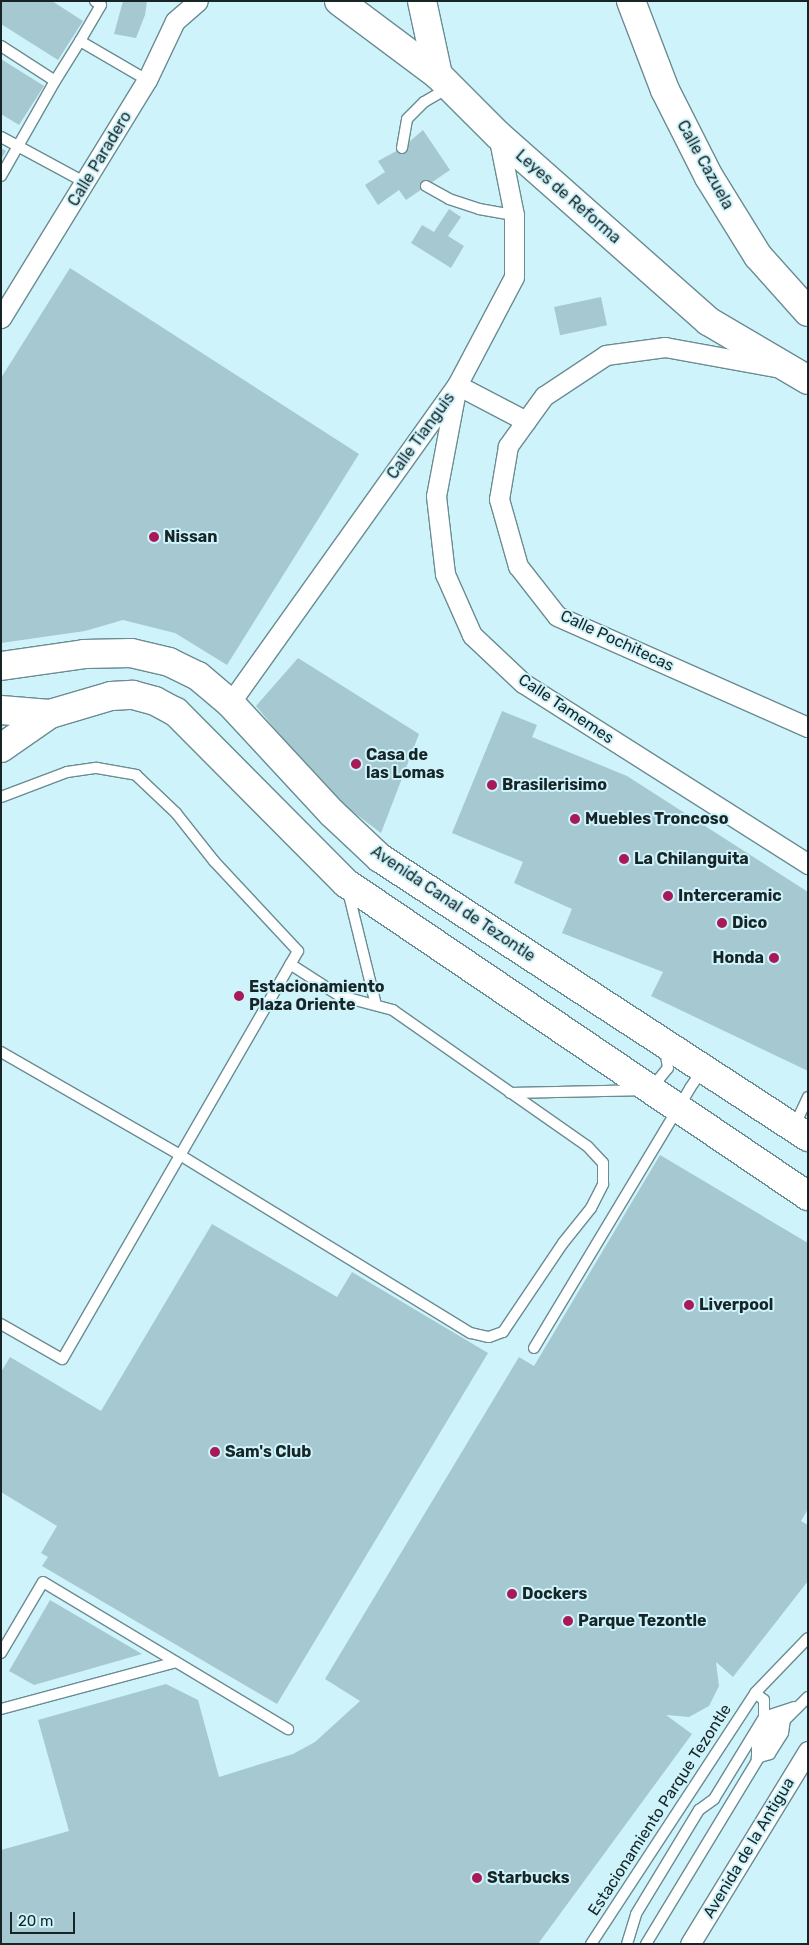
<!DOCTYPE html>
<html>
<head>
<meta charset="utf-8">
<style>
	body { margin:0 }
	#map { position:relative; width:809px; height:1945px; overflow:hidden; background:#cff3fb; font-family:Rubik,sans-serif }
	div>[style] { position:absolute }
	.building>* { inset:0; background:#a6c9d1; transform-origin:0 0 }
	.roads { filter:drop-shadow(1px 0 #6a8c92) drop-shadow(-1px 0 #6a8c92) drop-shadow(0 1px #6a8c92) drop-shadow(0 -1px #6a8c92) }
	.lane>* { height:10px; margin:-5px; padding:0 5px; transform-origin:5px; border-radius:5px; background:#fff }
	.street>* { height:19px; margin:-9.5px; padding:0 9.5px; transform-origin:9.5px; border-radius:9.5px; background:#fff }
	.secondary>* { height:28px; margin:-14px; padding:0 14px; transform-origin:14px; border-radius:14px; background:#fff }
	.primary>* { height:28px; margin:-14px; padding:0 14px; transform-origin:14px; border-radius:14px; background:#fff }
	.dots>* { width:14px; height:14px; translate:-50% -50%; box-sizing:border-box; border:2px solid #cff3fb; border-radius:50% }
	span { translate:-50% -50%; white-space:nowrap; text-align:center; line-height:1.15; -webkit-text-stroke:4px #cff3fb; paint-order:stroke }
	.street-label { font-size:16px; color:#172527 }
	.poi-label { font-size:16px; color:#172527; font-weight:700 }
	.left { translate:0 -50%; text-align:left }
	.right { translate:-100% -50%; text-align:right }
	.frame { position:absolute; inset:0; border:2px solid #172527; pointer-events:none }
	.scale { position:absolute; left:10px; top:1912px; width:65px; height:22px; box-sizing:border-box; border:2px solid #172527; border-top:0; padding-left:6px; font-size:15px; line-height:18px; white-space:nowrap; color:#172527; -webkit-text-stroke:4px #cff3fb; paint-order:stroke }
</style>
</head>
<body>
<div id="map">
	<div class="building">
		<i style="clip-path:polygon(1px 1px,52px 1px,83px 21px,58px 60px,1px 24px)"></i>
		<i style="clip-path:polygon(123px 1px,147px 1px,145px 15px,136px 38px,114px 34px)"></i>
		<i style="clip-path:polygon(1px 59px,44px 86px,19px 125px,1px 114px)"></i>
		<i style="clip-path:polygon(423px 130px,450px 170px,406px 200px,399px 190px,378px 205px,365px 185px,385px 172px,378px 161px,402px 148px)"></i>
		<i style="clip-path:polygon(1px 148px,6px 151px,1px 159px)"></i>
		<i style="clip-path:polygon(449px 209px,461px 217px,448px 236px,464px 246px,451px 268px,411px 243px,422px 225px,434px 232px)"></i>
		<i style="clip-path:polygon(70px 268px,359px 454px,227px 665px,175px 633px,123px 620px,85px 631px,1px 643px,1px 378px)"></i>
		<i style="left:601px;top:297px;width:29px;height:48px;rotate:78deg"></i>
		<i style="clip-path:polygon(298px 658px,419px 734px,381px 833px,328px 793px,256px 706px)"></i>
		<i style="clip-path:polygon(502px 711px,537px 725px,532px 737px,627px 776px,808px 892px,808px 1071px,651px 996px,663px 972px,562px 933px,572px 909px,514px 883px,523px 862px,452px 833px)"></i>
		<i style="clip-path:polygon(660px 1155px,808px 1243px,808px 1509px,801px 1521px,808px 1525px,808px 1581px,733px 1677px,716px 1662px,719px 1686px,709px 1706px,689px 1717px,666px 1715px,692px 1734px,538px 1944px,1px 1944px,1px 1850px,69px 1831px,38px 1720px,166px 1684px,198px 1700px,219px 1777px,293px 1754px,315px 1742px,360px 1701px,325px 1679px,519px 1357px,534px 1366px)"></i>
		<i style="clip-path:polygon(212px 1224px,337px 1297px,352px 1272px,488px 1353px,277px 1704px,42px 1566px,48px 1557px,41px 1553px,57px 1526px,1px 1492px,1px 1372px,10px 1357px,101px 1411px)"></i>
		<i style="clip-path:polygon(50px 1600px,142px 1654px,34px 1685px,9px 1671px)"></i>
	</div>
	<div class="roads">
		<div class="lane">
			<i style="left:95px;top:1px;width:7px;rotate:34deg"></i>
			<i style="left:101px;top:5px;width:42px;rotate:120.3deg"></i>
			<i style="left:80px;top:41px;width:78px;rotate:30.2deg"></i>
			<i style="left:1px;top:46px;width:64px;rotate:32.9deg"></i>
			<i style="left:55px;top:81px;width:47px;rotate:-58deg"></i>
			<i style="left:1px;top:137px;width:97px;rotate:28.4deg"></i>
			<i style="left:402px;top:148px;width:29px;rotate:-80deg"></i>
			<i style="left:407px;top:119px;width:24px;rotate:-45deg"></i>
			<i style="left:424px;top:102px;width:28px;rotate:-30deg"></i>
			<i style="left:1px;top:176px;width:109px;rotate:-60.4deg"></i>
			<i style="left:426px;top:186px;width:26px;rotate:29deg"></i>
			<i style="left:449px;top:199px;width:32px;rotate:18deg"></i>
			<i style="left:479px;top:209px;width:36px;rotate:10deg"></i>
			<i style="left:1px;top:797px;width:71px;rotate:-20.7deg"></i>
			<i style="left:67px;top:772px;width:30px;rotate:-8deg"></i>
			<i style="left:97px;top:768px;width:40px;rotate:10deg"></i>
			<i style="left:136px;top:775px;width:55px;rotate:43.5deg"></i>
			<i style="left:176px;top:813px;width:61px;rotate:51.6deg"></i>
			<i style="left:214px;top:861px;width:123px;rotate:47deg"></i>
			<i style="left:298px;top:951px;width:471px;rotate:120deg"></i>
			<i style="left:62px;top:1359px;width:70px;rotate:-150.2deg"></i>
			<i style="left:348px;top:891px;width:117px;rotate:76.2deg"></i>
			<i style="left:1px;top:1052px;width:207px;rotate:29.9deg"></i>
			<i style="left:180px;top:1155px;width:341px;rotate:31.5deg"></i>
			<i style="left:471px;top:1333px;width:18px;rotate:13deg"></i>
			<i style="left:489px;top:1337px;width:15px;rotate:-20deg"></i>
			<i style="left:503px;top:1332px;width:107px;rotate:-56deg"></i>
			<i style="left:563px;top:1243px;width:45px;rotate:-51.3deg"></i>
			<i style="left:591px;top:1208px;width:27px;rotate:-63deg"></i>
			<i style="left:603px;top:1184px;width:21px;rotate:-90deg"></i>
			<i style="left:603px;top:1163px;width:23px;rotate:-133deg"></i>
			<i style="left:587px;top:1146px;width:237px;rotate:-145deg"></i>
			<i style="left:393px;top:1010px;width:55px;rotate:-165.2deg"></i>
			<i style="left:340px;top:996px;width:59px;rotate:-147.4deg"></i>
			<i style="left:510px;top:1093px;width:140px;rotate:-1.2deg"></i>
			<i style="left:650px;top:1090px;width:28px;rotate:-51deg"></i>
			<i style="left:668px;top:1068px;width:20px;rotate:-99deg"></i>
			<i style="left:794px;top:1127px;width:33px;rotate:-65deg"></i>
			<i style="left:534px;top:1348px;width:303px;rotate:-59deg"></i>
			<i style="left:690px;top:1088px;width:12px;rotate:-55deg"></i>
			<i style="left:697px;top:1078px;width:11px;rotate:-10deg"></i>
			<i style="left:1px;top:1653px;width:82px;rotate:-59.4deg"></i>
			<i style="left:43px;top:1582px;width:286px;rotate:31deg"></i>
			<i style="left:1px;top:1709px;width:181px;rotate:-15deg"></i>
			<i style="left:764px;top:1717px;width:32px;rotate:-18deg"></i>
			<i style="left:785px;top:1719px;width:14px;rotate:98deg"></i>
			<i style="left:783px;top:1733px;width:25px;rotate:122deg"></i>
			<i style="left:770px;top:1754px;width:14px;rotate:163deg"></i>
			<i style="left:757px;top:1758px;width:14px;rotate:-90deg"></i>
			<i style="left:757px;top:1744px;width:25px;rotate:-58deg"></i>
			<i style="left:770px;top:1723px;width:16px;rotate:-15deg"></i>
			<i style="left:591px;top:1944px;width:300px;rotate:-56.8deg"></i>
			<i style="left:755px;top:1693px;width:76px;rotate:-46.1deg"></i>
			<i style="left:627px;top:1944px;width:31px;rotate:-73deg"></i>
			<i style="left:636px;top:1914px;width:122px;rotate:-58.8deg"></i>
			<i style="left:699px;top:1810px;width:19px;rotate:-36deg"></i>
			<i style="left:714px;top:1799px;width:96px;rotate:-58.6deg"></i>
			<i style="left:764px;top:1717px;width:17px;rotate:-90deg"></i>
			<i style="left:764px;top:1700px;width:11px;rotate:-142deg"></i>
			<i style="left:646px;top:1944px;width:253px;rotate:-58.8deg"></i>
			<i style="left:777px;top:1728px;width:44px;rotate:-45deg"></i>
		</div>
		<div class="street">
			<i style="left:1px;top:318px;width:279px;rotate:-58.5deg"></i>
			<i style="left:147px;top:80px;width:65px;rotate:-64.6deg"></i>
			<i style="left:175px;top:21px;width:30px;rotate:-41deg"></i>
			<i style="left:775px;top:367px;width:112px;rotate:-169.7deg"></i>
			<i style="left:665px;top:347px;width:60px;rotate:172.3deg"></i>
			<i style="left:606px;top:355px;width:74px;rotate:146.5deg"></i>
			<i style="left:544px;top:396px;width:62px;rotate:125.8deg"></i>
			<i style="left:508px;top:446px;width:54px;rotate:99.6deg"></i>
			<i style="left:499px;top:499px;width:70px;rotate:74.2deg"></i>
			<i style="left:518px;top:566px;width:63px;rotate:52deg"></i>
			<i style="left:557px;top:616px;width:274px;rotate:23.9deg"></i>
			<i style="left:526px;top:421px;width:78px;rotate:-152.4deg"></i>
			<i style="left:457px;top:385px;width:113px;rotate:100.7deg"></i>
			<i style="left:436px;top:496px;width:79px;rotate:83.4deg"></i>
			<i style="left:445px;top:574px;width:67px;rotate:66.1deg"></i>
			<i style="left:472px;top:635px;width:70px;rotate:43.3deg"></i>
			<i style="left:523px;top:683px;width:338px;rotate:32.4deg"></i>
			<i style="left:230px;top:703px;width:391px;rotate:-54.5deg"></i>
			<i style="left:457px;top:385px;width:122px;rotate:-62.2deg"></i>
			<i style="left:514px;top:277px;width:62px;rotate:-90deg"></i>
			<i style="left:514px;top:215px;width:82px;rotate:-101.3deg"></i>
			<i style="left:690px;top:1944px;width:226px;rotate:-58.6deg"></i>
		</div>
		<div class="secondary">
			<i style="left:422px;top:1px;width:76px;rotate:77.8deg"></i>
			<i style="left:631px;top:1px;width:95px;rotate:69.1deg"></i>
			<i style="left:665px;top:90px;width:97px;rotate:63.2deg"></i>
			<i style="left:709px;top:177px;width:93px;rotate:58.2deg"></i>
			<i style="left:758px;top:256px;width:75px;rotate:48.2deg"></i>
			<i style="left:1px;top:666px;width:84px;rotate:-8.2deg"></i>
			<i style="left:84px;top:654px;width:47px;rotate:-1.2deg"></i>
			<i style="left:131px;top:653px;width:39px;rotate:13deg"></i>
			<i style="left:169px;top:662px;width:32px;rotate:26deg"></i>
			<i style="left:198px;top:676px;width:42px;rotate:40.2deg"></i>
			<i style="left:230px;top:703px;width:150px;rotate:47.2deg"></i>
			<i style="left:332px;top:813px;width:66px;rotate:43.2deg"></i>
			<i style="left:380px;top:858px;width:511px;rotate:33.1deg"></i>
			<i style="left:1px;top:710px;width:49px;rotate:4.7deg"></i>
			<i style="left:1px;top:748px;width:60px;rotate:-34.8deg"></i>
			<i style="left:50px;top:714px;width:64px;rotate:-16.4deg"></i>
			<i style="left:111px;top:696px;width:22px;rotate:-3deg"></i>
			<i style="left:133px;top:695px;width:23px;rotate:15deg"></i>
			<i style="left:155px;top:701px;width:24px;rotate:28deg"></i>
			<i style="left:176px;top:712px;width:241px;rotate:45.2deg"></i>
			<i style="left:346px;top:883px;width:558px;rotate:34.12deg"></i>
		</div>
		<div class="primary">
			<i style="left:339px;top:1px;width:124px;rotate:36.8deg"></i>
			<i style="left:438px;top:75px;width:85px;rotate:45deg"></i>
			<i style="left:498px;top:135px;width:281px;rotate:41.5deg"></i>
			<i style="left:708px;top:321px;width:116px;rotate:30.5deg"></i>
		</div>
	</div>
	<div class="dots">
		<i style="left:154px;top:537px;background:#a81957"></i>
		<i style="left:356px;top:764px;background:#a81957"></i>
		<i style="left:492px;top:785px;background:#a81957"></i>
		<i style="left:575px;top:819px;background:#a81957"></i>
		<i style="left:624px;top:859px;background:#a81957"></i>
		<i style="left:668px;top:896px;background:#a81957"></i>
		<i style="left:722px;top:923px;background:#a81957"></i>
		<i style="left:774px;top:958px;background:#a81957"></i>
		<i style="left:239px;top:996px;background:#a81957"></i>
		<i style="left:689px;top:1305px;background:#a81957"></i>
		<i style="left:215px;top:1452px;background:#a81957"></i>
		<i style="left:512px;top:1594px;background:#a81957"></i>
		<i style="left:568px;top:1621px;background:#a81957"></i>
		<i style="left:477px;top:1878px;background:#a81957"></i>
	</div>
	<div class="street-label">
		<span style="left:100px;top:159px;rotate:-59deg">Calle Paradero</span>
		<span style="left:705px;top:165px;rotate:61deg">Calle Cazuela</span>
		<span style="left:568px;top:197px;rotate:41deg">Leyes de Reforma</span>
		<span style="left:421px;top:436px;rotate:-54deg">Calle Tianguis</span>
		<span style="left:617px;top:641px;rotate:25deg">Calle Pochitecas</span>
		<span style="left:566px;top:709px;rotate:34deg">Calle Tamemes</span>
		<span style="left:453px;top:904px;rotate:34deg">Avenida Canal de Tezontle</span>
		<span style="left:660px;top:1810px;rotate:-57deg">Estacionamiento Parque Tezontle</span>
		<span style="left:749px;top:1848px;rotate:-59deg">Avenida de la Antigua</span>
	</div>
	<div class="poi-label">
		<span class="left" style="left:164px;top:537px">Nissan</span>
		<span class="left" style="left:366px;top:764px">Casa de<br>las Lomas</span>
		<span class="left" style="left:502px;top:785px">Brasilerisimo</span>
		<span class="left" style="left:585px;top:819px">Muebles Troncoso</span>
		<span class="left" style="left:634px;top:859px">La Chilanguita</span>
		<span class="left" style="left:678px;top:896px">Interceramic</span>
		<span class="left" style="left:732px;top:923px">Dico</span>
		<span class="right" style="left:764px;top:958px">Honda</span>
		<span class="left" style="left:249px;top:996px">Estacionamiento<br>Plaza Oriente</span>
		<span class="left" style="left:699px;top:1305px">Liverpool</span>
		<span class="left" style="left:225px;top:1452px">Sam's Club</span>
		<span class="left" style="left:522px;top:1594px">Dockers</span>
		<span class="left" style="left:578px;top:1621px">Parque Tezontle</span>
		<span class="left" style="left:487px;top:1878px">Starbucks</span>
	</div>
	<div class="frame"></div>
	<div class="scale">20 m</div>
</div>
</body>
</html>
